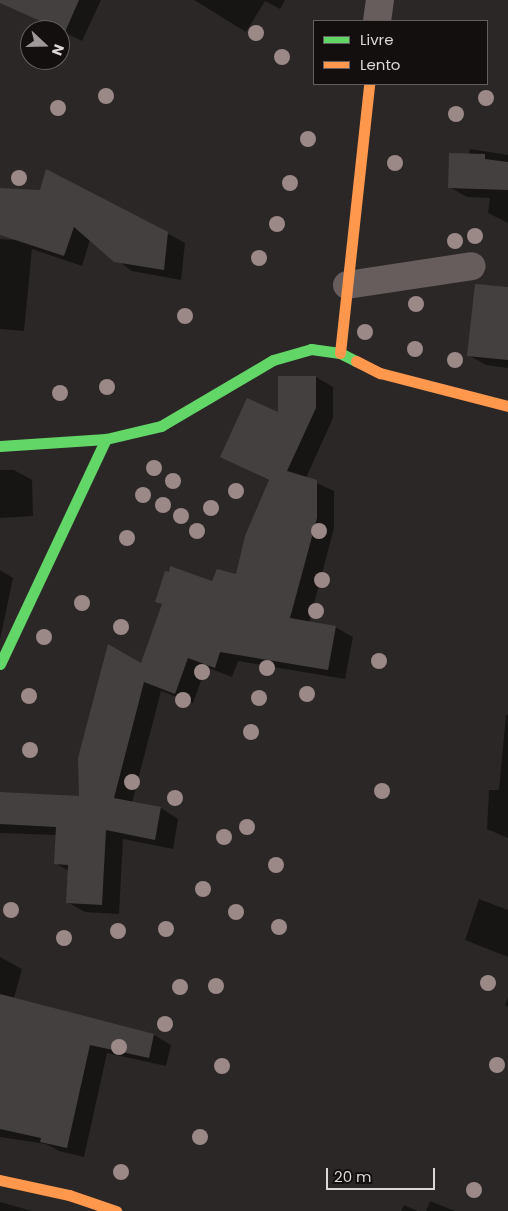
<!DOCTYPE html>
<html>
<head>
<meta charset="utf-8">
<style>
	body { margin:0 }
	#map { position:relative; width:508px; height:1211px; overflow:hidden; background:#2c2727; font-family:Poppins,sans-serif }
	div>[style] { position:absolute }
	.shadow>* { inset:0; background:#0007 }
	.building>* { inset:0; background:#454040 }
	.street>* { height:28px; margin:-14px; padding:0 14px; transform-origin:14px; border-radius:14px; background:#685d5d }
	.fast>* { height:11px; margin:-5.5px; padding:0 5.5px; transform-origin:5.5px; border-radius:5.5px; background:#63d668 }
	.slow>* { height:11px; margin:-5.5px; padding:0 5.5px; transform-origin:5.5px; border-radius:5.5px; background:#ff974d }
	.trees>* { width:16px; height:16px; margin:-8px; border-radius:50%; background:#9b8988 }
	span { translate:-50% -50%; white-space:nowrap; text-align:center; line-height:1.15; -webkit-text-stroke:4px #140f0f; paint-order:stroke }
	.legend { position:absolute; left:313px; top:20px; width:175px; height:65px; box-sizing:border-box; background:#140f0f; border:1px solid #655f5f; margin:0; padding:6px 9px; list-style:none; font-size:15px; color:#ded7d7 }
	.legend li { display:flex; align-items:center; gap:10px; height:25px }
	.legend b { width:25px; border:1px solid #655f5f }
	.north { position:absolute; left:20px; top:20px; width:50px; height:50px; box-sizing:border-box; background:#140f0f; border:1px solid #655f5f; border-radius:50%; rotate:111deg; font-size:14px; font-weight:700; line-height:20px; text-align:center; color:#ded7d7 }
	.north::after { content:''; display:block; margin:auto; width:18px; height:22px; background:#a09999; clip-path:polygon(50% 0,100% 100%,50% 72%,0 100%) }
	.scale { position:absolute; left:326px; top:1168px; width:109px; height:22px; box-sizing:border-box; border:2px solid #ded7d7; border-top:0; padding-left:6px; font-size:15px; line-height:18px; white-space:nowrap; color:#ded7d7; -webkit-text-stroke:4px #140f0f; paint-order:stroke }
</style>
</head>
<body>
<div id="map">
	<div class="shadow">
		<i style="clip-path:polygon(19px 0,101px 0,82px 41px,31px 16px)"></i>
		<i style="clip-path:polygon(194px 0,285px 0,280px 9px,265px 1px,246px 32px)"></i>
		<i style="clip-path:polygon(470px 149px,508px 155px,508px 223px,488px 213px,490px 198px,467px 197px,449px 187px,469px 155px)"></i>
		<i style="clip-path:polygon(13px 190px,167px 233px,185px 243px,181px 280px,132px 271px,90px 240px,82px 266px,32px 249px,24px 331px,0 329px,0 239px,15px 240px,8px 236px)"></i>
		<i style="clip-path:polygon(508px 289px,508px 368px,486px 365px,468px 355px)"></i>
		<i style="clip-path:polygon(316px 377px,333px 387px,333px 418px,306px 478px,334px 491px,334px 528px,309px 623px,335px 627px,353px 637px,345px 679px,238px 661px,232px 677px,206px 667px,193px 703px,161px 691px,132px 803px,161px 808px,178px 819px,173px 849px,123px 839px,119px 914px,85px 912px,67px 902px,69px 871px,55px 863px,57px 835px,0 833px,0 794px,81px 797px,142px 665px,163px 605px,156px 601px,237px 576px,270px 481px,221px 457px,279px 414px)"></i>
		<i style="clip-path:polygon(0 470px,14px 470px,32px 480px,33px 516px,0 518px)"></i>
		<i style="clip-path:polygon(0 570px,13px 578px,0 640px)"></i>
		<i style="clip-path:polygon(506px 715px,508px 715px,508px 838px,487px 829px,489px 790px,499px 790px)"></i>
		<i style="clip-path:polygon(479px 899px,508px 910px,508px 957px,465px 940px)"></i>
		<i style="clip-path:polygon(0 957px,22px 969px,14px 998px,154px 1035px,171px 1045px,166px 1066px,107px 1053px,84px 1157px,59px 1151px,46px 1144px,0 1137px)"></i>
		<i style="clip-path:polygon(508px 997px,508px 1007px,505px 1005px)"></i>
		<i style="clip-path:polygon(430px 1201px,455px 1211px,426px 1211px)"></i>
		<i style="clip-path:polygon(0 1202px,32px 1211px,0 1211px)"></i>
		<i style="clip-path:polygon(404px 1205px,418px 1211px,401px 1211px)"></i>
	</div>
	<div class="building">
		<i style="clip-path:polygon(0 0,79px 0,65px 32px,0 3px)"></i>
		<i style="clip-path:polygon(449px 153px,485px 154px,485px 159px,508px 162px,508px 190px,448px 188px)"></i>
		<i style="clip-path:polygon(46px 169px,168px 232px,164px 270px,114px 262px,74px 227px,64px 256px,0 235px,0 188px,40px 190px)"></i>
		<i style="clip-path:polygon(475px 284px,508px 287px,508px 360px,467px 356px)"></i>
		<i style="clip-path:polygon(278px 376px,316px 376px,316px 408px,287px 471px,317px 480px,317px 518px,290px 618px,336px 626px,328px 670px,220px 652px,215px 668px,188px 658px,175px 694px,144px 682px,114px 798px,161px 807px,155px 840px,106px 830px,102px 905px,66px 903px,68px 865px,54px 864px,56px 827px,0 824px,0 792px,79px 796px,78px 758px,108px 644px,141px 663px,162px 604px,155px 602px,165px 571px,169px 572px,170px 566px,212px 581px,217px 569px,236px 574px,245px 536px,269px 480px,220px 457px,247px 398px,278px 412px)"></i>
		<i style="clip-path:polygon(0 994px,154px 1034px,149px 1058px,90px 1045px,67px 1148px,40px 1142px,41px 1138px,0 1129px)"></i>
	</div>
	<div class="street">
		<i style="left:377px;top:21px;width:21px;rotate:-82deg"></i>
		<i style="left:347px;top:285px;width:126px;rotate:-8.6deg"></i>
	</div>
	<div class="fast">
		<i style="left:0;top:446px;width:106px;rotate:-3.8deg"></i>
		<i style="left:106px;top:439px;width:57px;rotate:-13.3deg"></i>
		<i style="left:161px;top:426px;width:130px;rotate:-30.5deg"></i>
		<i style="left:273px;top:360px;width:40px;rotate:-16deg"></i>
		<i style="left:311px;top:349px;width:29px;rotate:8deg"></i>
		<i style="left:340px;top:353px;width:18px;rotate:27deg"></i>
		<i style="left:0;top:664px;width:249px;rotate:-64.8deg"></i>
	</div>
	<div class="slow">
		<i style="left:340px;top:353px;width:271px;rotate:-83.8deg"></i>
		<i style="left:356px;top:361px;width:27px;rotate:27deg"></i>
		<i style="left:380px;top:373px;width:132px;rotate:14.5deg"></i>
		<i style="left:0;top:1180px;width:71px;rotate:12.3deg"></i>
		<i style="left:69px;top:1195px;width:50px;rotate:18.8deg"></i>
	</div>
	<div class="trees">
		<i style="left:256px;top:33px"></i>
		<i style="left:282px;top:57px"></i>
		<i style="left:106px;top:96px"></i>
		<i style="left:486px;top:98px"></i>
		<i style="left:58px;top:108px"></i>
		<i style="left:456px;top:114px"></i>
		<i style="left:308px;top:139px"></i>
		<i style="left:395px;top:163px"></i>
		<i style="left:19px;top:178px"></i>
		<i style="left:290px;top:183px"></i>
		<i style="left:277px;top:224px"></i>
		<i style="left:475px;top:236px"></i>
		<i style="left:455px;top:241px"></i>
		<i style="left:259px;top:258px"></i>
		<i style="left:416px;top:304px"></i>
		<i style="left:185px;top:316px"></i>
		<i style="left:365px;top:332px"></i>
		<i style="left:415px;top:349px"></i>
		<i style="left:455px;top:360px"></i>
		<i style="left:107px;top:387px"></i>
		<i style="left:60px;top:393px"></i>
		<i style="left:154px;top:468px"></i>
		<i style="left:173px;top:481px"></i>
		<i style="left:236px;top:491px"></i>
		<i style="left:143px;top:495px"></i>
		<i style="left:163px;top:505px"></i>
		<i style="left:211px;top:508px"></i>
		<i style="left:181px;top:516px"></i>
		<i style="left:197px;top:531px"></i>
		<i style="left:319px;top:531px"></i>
		<i style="left:127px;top:538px"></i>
		<i style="left:322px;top:580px"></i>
		<i style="left:82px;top:603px"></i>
		<i style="left:316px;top:611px"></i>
		<i style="left:121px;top:627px"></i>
		<i style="left:44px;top:637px"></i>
		<i style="left:379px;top:661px"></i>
		<i style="left:267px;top:668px"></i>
		<i style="left:202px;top:672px"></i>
		<i style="left:307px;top:694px"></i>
		<i style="left:29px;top:696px"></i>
		<i style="left:259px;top:698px"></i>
		<i style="left:183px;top:700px"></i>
		<i style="left:251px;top:732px"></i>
		<i style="left:30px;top:750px"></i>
		<i style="left:132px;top:782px"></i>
		<i style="left:382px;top:791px"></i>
		<i style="left:175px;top:798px"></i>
		<i style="left:247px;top:827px"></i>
		<i style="left:224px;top:837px"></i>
		<i style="left:276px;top:865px"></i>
		<i style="left:203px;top:889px"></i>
		<i style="left:11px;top:910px"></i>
		<i style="left:236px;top:912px"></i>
		<i style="left:279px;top:927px"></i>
		<i style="left:166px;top:929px"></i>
		<i style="left:118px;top:931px"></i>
		<i style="left:64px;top:938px"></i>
		<i style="left:488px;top:983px"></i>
		<i style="left:216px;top:986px"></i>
		<i style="left:180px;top:987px"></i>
		<i style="left:165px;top:1024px"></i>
		<i style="left:119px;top:1047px"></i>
		<i style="left:497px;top:1065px"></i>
		<i style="left:222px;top:1066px"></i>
		<i style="left:200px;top:1137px"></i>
		<i style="left:121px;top:1172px"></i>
		<i style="left:474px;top:1190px"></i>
	</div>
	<ul class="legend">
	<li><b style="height:6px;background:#63d668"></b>Livre</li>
	<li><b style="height:6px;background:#ff974d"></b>Lento</li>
	</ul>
	<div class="north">N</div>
	<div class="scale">20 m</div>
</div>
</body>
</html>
